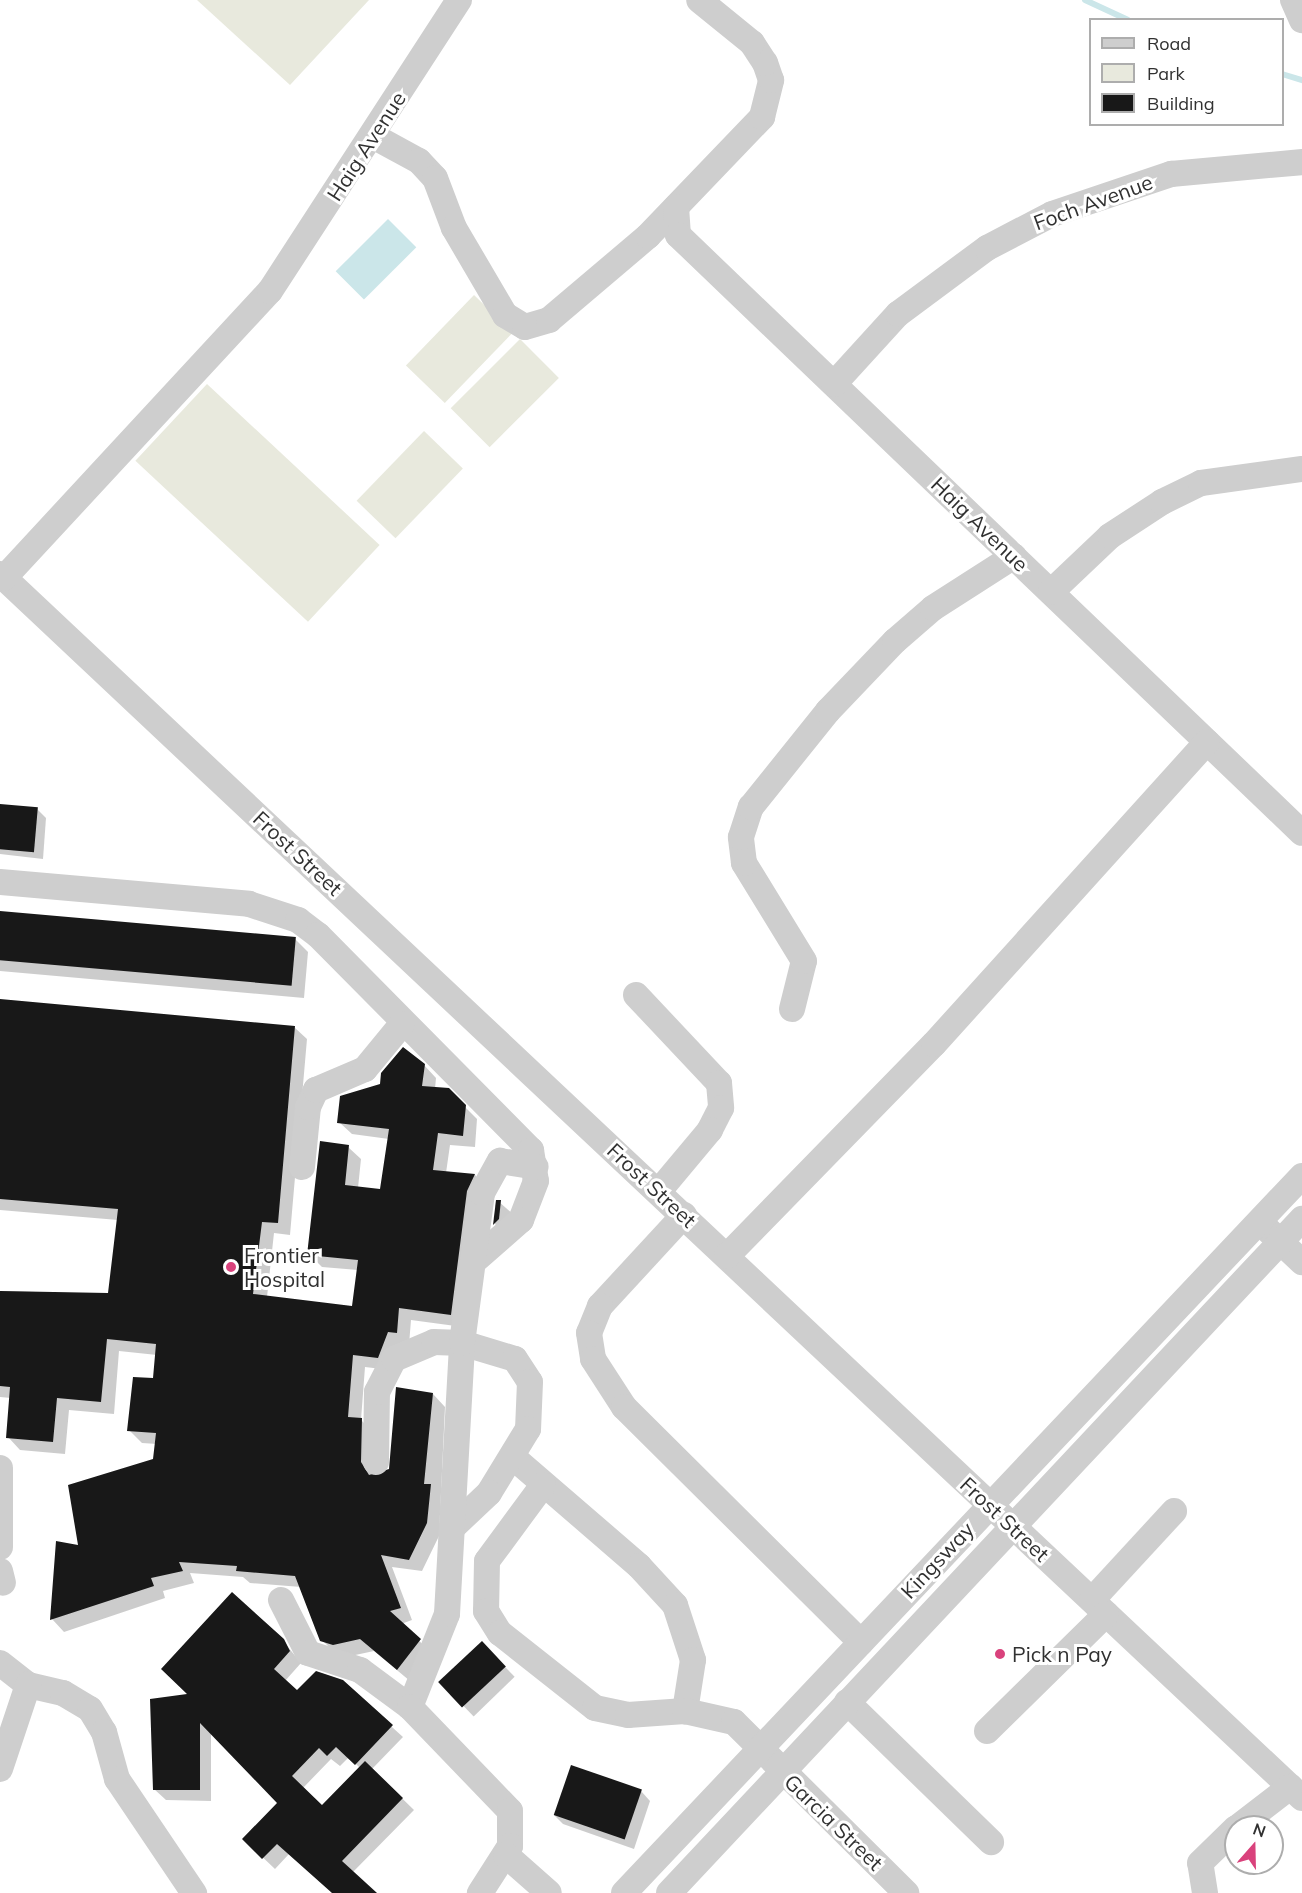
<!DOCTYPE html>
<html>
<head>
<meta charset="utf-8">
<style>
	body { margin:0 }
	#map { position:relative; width:1302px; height:1893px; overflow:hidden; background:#fff; font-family:Mulish,sans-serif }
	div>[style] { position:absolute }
	.green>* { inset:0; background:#e8e9dd; transform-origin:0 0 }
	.water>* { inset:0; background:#cbe6e9; transform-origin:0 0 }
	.shadow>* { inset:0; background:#0003; transform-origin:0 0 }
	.stream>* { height:6px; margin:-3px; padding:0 3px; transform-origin:3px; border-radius:3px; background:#cbe6e9 }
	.building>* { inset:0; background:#181818; transform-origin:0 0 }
	.minor>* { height:26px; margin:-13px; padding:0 13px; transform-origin:13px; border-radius:13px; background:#cecece }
	.dots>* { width:16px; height:16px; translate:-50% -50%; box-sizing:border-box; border:3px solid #fff; border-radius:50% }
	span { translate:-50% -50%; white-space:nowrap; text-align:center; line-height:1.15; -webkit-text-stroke:6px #fff; paint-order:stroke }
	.street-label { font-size:21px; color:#313131 }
	.poi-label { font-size:21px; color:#313131 }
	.left { translate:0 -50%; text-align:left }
	.legend { position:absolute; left:1089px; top:18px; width:195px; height:108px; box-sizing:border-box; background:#fff; border:2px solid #adadad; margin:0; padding:8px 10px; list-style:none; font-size:18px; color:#313131 }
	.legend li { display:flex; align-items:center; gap:12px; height:30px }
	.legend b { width:30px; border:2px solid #adadad }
	.north { position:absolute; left:1224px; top:1815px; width:60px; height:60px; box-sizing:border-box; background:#fff; border:2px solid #adadad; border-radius:50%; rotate:20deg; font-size:16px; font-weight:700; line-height:24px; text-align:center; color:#313131 }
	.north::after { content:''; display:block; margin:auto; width:21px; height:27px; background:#d9427c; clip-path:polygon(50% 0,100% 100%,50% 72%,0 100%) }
</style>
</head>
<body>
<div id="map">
	<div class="green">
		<i style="clip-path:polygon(197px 0,369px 0,290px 85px)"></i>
		<i style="left:474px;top:295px;width:54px;height:98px;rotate:44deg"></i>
		<i style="left:520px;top:339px;width:55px;height:98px;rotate:45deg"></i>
		<i style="left:207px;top:384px;width:236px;height:105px;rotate:43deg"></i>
		<i style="left:424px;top:431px;width:54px;height:97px;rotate:44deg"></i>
	</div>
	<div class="water">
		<i style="left:388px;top:219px;width:40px;height:74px;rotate:45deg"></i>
	</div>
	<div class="shadow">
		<i style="clip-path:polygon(0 805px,37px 809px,46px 818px,43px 859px,0 854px)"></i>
		<i style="clip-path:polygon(0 913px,295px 939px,308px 952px,304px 998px,0 971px)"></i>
		<i style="clip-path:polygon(0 1001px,294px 1027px,307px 1039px,290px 1235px,274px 1233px,267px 1297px,353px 1307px,358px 1270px,322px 1267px,309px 1254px,348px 1147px,361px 1159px,358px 1188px,382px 1191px,389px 1139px,352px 1134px,339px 1122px,381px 1085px,424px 1065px,436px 1078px,435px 1089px,448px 1090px,477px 1119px,475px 1147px,450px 1145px,446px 1173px,475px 1175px,487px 1188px,463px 1327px,411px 1320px,409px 1345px,390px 1370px,365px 1367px,361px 1420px,373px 1432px,373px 1475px,391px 1470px,433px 1394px,445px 1407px,439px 1536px,422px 1571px,392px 1567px,412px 1620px,401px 1624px,432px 1653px,410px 1681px,374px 1651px,346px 1657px,335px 1653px,322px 1640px,301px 1587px,250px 1583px,243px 1577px,190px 1573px,194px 1583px,163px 1591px,165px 1598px,64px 1632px,52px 1619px,58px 1543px,80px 1547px,154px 1460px,157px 1444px,142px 1443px,129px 1430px,154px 1380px,157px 1355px,119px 1351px,114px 1414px,69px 1410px,65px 1454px,20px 1450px,8px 1437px,11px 1398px,0 1397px,0 1291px,109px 1294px,118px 1220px,0 1210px)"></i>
		<i style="clip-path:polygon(498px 1201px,513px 1214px,507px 1236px,495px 1224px)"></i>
		<i style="clip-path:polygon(evenodd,283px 1641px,301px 1663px,285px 1681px,297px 1692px,342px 1682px,403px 1737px,372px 1769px,414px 1810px,352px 1873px,375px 1893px,333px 1893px,289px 1854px,275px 1869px,256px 1851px,279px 1803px,211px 1732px,211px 1801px,166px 1800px,154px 1789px,190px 1696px,283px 1641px,349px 1757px,360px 1768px,322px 1807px,303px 1788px,331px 1759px,340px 1766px,349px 1757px)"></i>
		<i style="left:482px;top:1643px;width:47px;height:57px;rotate:46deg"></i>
		<i style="clip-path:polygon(641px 1791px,650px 1801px,634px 1849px,563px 1824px,554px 1815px)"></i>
	</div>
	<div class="stream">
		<i style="left:1085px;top:0;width:47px;rotate:24.9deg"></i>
		<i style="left:1282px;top:74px;width:21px;rotate:17deg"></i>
	</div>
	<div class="building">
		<i style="left:0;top:804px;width:38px;height:45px;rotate:5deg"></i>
		<i style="left:0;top:911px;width:297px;height:49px;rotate:5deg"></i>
		<i style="clip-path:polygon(0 999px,295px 1026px,278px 1223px,262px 1222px,253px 1294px,352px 1306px,358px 1260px,307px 1255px,320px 1141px,349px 1145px,345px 1185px,380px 1189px,389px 1129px,337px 1123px,340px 1096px,380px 1084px,381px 1073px,403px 1047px,425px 1064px,422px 1086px,449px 1088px,466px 1105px,463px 1136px,438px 1133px,433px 1170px,475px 1174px,467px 1191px,451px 1315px,399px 1308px,397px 1333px,388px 1332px,378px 1358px,353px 1355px,348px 1417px,362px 1418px,361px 1462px,369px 1475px,389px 1469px,396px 1387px,433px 1393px,424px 1484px,431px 1484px,427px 1523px,409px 1560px,381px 1555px,401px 1608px,390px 1611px,421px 1639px,397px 1670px,360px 1639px,333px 1645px,320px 1641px,295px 1576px,236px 1571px,237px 1566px,179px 1562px,183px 1571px,151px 1578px,154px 1586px,50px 1620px,56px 1541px,78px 1545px,68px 1485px,153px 1459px,156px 1433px,127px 1431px,133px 1377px,153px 1378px,156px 1344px,107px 1339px,101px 1402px,57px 1398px,53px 1442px,6px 1438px,10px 1387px,0 1386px,0 1291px,108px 1293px,118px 1209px,0 1199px)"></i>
		<i style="clip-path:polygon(496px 1200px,501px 1200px,499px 1219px,493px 1225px)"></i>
		<i style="clip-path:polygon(232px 1592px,284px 1639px,290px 1651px,274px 1669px,297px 1690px,316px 1671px,343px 1680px,393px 1725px,355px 1765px,336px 1747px,327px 1756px,319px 1748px,292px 1776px,322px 1805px,365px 1761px,403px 1798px,342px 1861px,377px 1893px,332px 1893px,277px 1844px,262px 1859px,242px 1839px,277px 1803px,200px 1723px,200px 1790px,153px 1790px,150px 1699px,187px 1694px,161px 1669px)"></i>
		<i style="left:482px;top:1641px;width:35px;height:60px;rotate:47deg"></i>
		<i style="left:571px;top:1765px;width:75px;height:53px;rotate:19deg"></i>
	</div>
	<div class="minor">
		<i style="left:1293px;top:0;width:22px;rotate:66deg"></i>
		<i style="left:373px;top:136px;width:52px;rotate:28.5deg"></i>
		<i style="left:419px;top:161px;width:23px;rotate:47deg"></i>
		<i style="left:435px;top:178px;width:53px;rotate:69.2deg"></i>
		<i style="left:454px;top:228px;width:101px;rotate:59.6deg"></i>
		<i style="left:505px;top:315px;width:23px;rotate:31deg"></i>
		<i style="left:525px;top:327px;width:25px;rotate:-16deg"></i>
		<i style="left:549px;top:320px;width:130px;rotate:-40.3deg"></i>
		<i style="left:648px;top:236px;width:165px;rotate:-46.2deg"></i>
		<i style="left:762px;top:117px;width:38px;rotate:-76deg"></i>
		<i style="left:771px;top:80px;width:18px;rotate:-109deg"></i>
		<i style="left:765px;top:63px;width:24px;rotate:-123deg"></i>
		<i style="left:752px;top:43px;width:68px;rotate:-140.9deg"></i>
		<i style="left:676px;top:207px;width:28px;rotate:86deg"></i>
		<i style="left:678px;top:235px;width:864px;rotate:43.78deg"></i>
		<i style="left:834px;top:384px;width:95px;rotate:-47.6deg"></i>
		<i style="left:898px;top:314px;width:111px;rotate:-36.6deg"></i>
		<i style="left:987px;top:248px;width:73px;rotate:-27.6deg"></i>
		<i style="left:1052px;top:214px;width:126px;rotate:-18.6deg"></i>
		<i style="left:1171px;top:174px;width:132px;rotate:-5.2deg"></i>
		<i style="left:0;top:574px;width:1787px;rotate:43.23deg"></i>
		<i style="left:4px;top:578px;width:391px;rotate:-47.2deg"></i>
		<i style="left:270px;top:291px;width:347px;rotate:-57deg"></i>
		<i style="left:1051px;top:592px;width:81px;rotate:-43.5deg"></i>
		<i style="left:1110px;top:536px;width:62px;rotate:-33.2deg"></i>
		<i style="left:1162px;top:502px;width:43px;rotate:-26deg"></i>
		<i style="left:1201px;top:483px;width:102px;rotate:-7.9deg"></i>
		<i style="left:0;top:882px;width:250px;rotate:5deg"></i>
		<i style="left:249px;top:904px;width:52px;rotate:18.1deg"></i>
		<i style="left:298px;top:920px;width:25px;rotate:37deg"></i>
		<i style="left:318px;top:935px;width:303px;rotate:45.3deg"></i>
		<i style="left:531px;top:1150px;width:31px;rotate:81deg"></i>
		<i style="left:536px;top:1181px;width:42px;rotate:111deg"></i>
		<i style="left:521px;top:1220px;width:64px;rotate:138.8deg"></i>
		<i style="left:636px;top:995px;width:121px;rotate:46.7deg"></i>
		<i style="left:719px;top:1083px;width:25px;rotate:85deg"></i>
		<i style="left:721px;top:1108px;width:25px;rotate:117deg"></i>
		<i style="left:710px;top:1130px;width:80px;rotate:129.9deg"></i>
		<i style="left:792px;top:1009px;width:49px;rotate:-76deg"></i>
		<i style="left:804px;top:961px;width:115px;rotate:-121.5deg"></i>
		<i style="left:744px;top:863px;width:26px;rotate:-97deg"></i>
		<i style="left:741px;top:837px;width:32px;rotate:-72deg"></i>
		<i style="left:751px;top:807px;width:123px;rotate:-51.3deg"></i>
		<i style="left:828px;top:711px;width:97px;rotate:-46.3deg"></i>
		<i style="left:895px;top:641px;width:50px;rotate:-41deg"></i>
		<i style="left:933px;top:608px;width:96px;rotate:-32.7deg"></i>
		<i style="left:302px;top:1167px;width:60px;rotate:-84.3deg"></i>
		<i style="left:308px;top:1107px;width:19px;rotate:-65deg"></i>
		<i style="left:316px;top:1090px;width:53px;rotate:-23.2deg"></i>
		<i style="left:365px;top:1069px;width:58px;rotate:-50.6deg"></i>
		<i style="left:684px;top:1215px;width:124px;rotate:132.7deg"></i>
		<i style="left:600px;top:1306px;width:29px;rotate:112deg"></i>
		<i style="left:589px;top:1333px;width:26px;rotate:81deg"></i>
		<i style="left:593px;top:1359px;width:57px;rotate:57.1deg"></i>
		<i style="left:624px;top:1407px;width:334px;rotate:44.8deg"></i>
		<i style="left:1268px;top:1230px;width:47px;rotate:43.3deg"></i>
		<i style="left:727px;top:1256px;width:296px;rotate:-45.7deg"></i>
		<i style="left:934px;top:1044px;width:407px;rotate:-47.9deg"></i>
		<i style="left:514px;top:1458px;width:165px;rotate:40.8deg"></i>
		<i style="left:639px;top:1566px;width:53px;rotate:47.3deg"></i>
		<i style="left:675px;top:1605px;width:58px;rotate:71.9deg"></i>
		<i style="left:693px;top:1660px;width:52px;rotate:98.9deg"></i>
		<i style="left:376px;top:1462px;width:70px;rotate:-89.2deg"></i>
		<i style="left:377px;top:1392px;width:37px;rotate:-63deg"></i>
		<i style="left:394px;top:1359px;width:43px;rotate:-23deg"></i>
		<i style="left:434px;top:1342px;width:28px;rotate:2deg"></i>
		<i style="left:462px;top:1343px;width:55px;rotate:16.8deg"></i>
		<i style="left:515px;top:1359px;width:27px;rotate:57deg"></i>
		<i style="left:530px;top:1382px;width:47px;rotate:92.4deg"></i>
		<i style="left:528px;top:1429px;width:75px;rotate:121.4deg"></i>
		<i style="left:489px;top:1493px;width:51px;rotate:136.6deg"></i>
		<i style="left:0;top:1468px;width:79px;rotate:90deg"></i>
		<i style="left:543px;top:1485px;width:94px;rotate:126.4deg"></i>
		<i style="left:487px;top:1561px;width:50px;rotate:91.1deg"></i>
		<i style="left:486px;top:1611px;width:26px;rotate:58deg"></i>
		<i style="left:500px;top:1633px;width:121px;rotate:38.3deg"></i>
		<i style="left:595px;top:1708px;width:34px;rotate:12deg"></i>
		<i style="left:628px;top:1715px;width:57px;rotate:-4deg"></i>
		<i style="left:685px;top:1711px;width:50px;rotate:12.7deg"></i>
		<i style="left:734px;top:1722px;width:243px;rotate:44.8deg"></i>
		<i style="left:0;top:1571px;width:12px;rotate:76deg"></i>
		<i style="left:281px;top:1600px;width:59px;rotate:63deg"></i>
		<i style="left:308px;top:1653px;width:55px;rotate:18.1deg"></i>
		<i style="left:360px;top:1670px;width:62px;rotate:36.5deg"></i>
		<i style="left:410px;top:1707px;width:100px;rotate:-68.3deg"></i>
		<i style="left:447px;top:1614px;width:271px;rotate:-86.8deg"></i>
		<i style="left:462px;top:1343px;width:151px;rotate:-82.4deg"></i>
		<i style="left:482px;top:1193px;width:37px;rotate:-61deg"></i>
		<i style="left:500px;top:1161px;width:36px;rotate:9deg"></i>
		<i style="left:1092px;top:1600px;width:121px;rotate:-47.3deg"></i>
		<i style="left:0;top:1663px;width:36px;rotate:38deg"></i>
		<i style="left:28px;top:1685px;width:36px;rotate:13deg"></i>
		<i style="left:63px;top:1693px;width:31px;rotate:31deg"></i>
		<i style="left:90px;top:1709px;width:27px;rotate:59deg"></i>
		<i style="left:104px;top:1732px;width:49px;rotate:74.5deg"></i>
		<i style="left:117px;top:1779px;width:138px;rotate:56deg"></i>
		<i style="left:847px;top:1702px;width:201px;rotate:44.2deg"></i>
		<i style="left:410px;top:1707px;width:144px;rotate:46.1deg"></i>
		<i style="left:510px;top:1811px;width:35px;rotate:90deg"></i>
		<i style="left:510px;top:1846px;width:56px;rotate:122.6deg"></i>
		<i style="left:987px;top:1731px;width:167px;rotate:-44.5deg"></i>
		<i style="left:0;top:1769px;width:89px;rotate:-71.6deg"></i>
		<i style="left:1238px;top:1827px;width:66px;rotate:-37.6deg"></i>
		<i style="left:506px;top:1855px;width:57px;rotate:41.5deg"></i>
		<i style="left:624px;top:1893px;width:987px;rotate:-46.6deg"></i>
		<i style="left:669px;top:1893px;width:925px;rotate:-46.8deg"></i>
		<i style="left:1205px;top:1893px;width:30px;rotate:-99deg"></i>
		<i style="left:1200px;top:1863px;width:50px;rotate:-44.2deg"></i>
	</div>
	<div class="dots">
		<i style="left:231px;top:1267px;background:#d9427c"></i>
		<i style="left:1000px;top:1654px;background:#d9427c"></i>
	</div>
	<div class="street-label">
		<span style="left:366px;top:146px;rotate:-57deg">Haig Avenue</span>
		<span style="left:1093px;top:202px;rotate:-20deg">Foch Avenue</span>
		<span style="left:980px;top:524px;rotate:44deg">Haig Avenue</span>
		<span style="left:298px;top:853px;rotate:43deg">Frost Street</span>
		<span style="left:652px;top:1185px;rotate:43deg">Frost Street</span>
		<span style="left:1005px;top:1519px;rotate:43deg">Frost Street</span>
		<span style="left:937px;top:1560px;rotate:-47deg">Kingsway</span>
		<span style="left:834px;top:1822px;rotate:44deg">Garcia Street</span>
	</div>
	<div class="poi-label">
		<span class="left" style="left:244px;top:1267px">Frontier<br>Hospital</span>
		<span class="left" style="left:1012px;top:1654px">Pick n Pay</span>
	</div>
	<ul class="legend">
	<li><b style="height:8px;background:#cecece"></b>Road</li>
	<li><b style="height:16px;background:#e8e9dd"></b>Park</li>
	<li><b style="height:16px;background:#181818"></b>Building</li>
	</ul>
	<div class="north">N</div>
</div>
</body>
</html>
